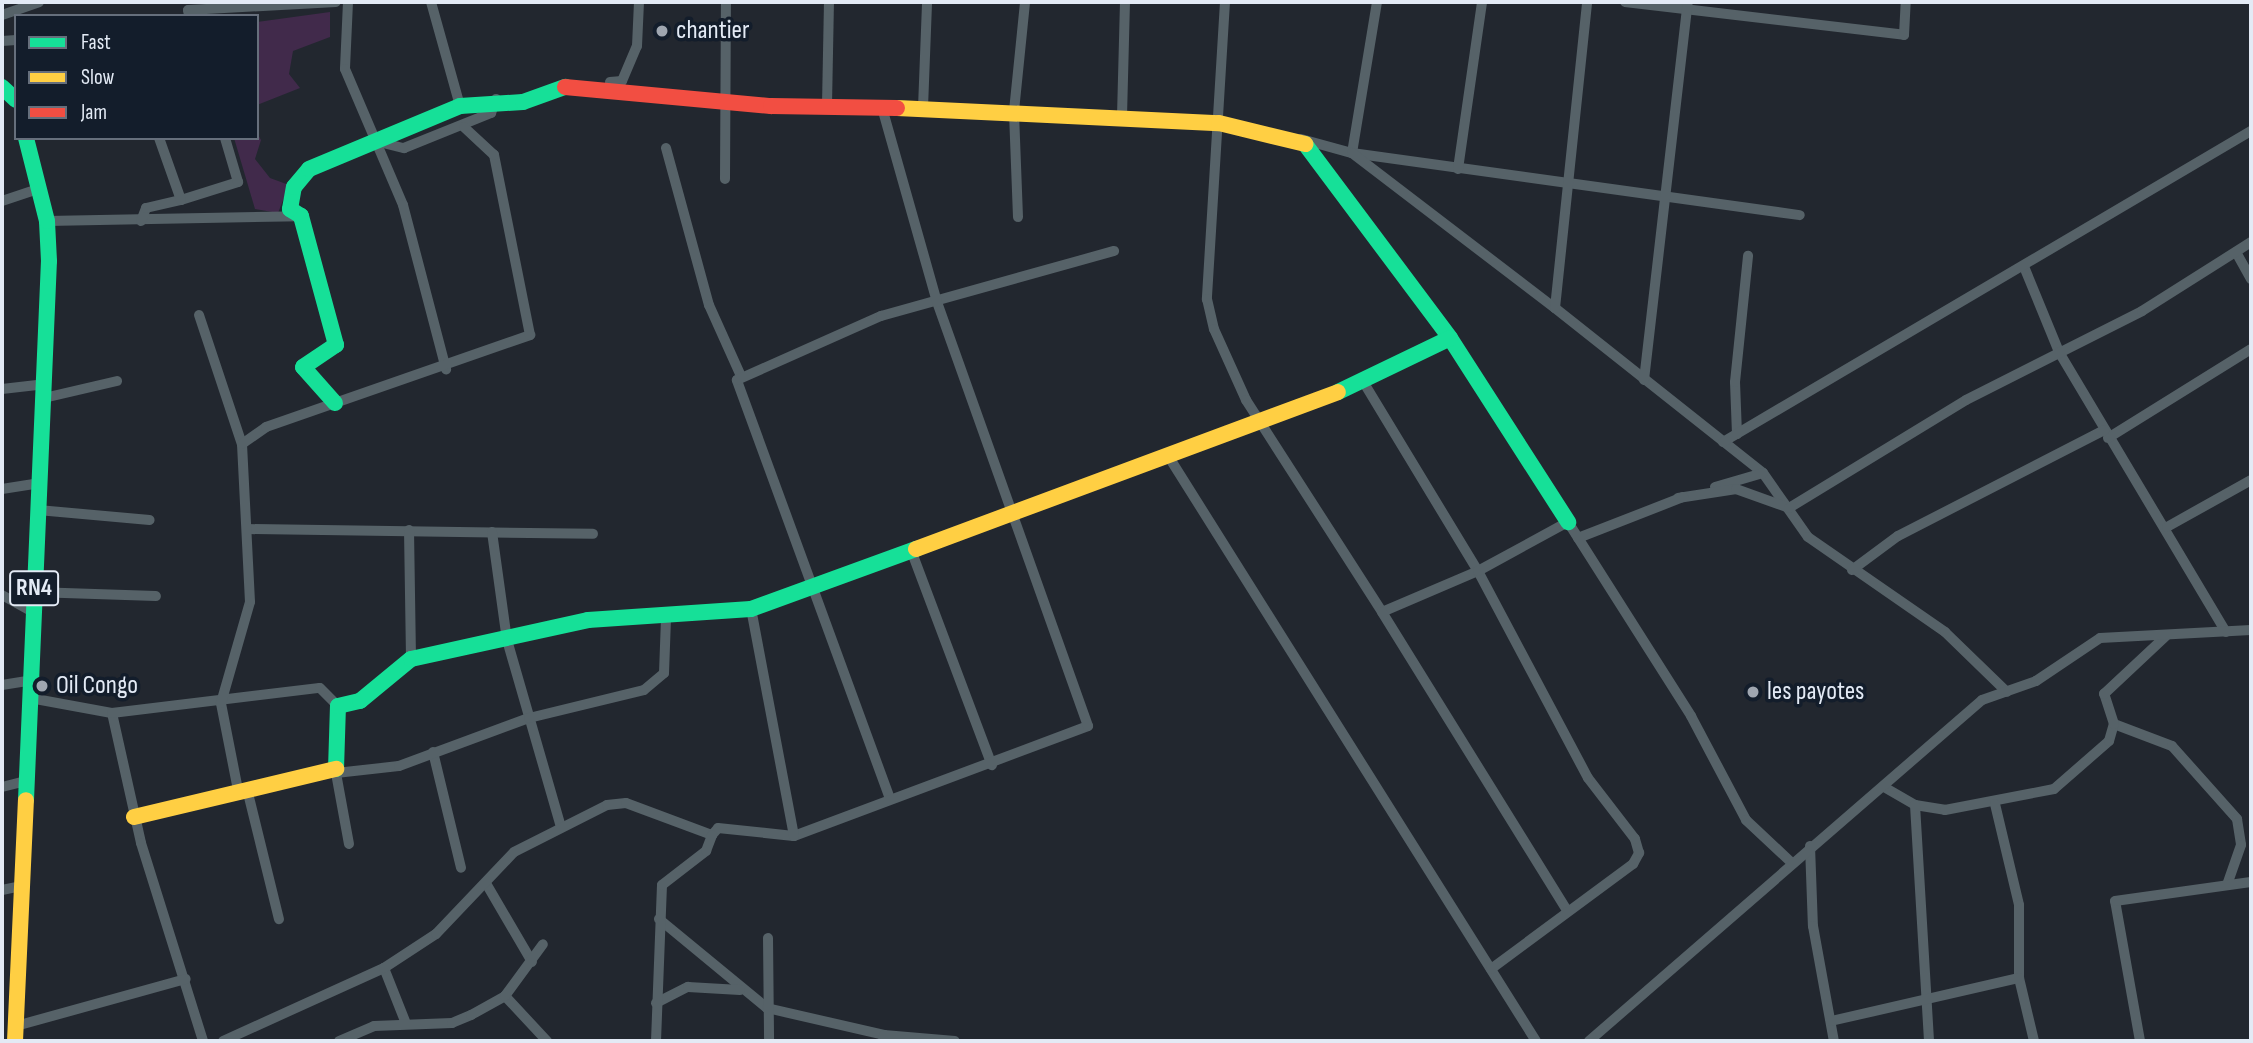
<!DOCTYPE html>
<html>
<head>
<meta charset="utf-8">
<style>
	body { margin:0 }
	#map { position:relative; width:2253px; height:1043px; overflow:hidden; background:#22272f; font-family:"Sofia Sans Condensed",sans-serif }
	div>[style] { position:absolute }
	.green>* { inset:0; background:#412a4b }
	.street>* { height:10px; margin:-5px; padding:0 5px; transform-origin:5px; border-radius:5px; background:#566268 }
	.fast>* { height:16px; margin:-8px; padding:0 8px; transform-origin:8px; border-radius:8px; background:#16e098 }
	.slow>* { height:16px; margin:-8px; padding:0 8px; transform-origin:8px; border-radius:8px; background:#ffcf43 }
	.jam>* { height:16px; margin:-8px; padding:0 8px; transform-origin:8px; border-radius:8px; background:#f24e42 }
	.dots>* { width:19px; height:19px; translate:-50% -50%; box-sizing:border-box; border:4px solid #131d2b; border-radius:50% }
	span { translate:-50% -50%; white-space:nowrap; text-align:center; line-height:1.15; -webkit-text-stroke:7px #131d2b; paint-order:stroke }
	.shield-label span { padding:2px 5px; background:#131d2b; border:2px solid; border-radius:5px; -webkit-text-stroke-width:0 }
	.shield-label { font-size:24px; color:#e3eaf5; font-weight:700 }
	.poi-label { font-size:26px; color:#e3eaf5 }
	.left { translate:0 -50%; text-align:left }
	.frame { position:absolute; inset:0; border:4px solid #e3eaf5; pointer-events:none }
	.legend { position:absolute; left:14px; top:14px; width:245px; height:126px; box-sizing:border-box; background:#131d2b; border:2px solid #666f7c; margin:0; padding:9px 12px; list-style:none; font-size:21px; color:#e3eaf5 }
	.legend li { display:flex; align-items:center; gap:14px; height:35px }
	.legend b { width:35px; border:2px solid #666f7c }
</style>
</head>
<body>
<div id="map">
	<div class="green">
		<i style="clip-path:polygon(330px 12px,330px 37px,293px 51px,289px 74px,300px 88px,257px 105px,257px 22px)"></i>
		<i style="clip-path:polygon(257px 133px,261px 140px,255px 159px,270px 178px,289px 185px,278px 213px,255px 209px,234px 138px,257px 138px)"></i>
	</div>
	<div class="street">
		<i style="left:348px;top:2px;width:67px;rotate:92.6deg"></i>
		<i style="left:345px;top:69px;width:148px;rotate:66.9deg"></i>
		<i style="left:403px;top:205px;width:170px;rotate:75.3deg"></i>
		<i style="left:431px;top:2px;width:108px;rotate:74.4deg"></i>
		<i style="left:1225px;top:2px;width:298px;rotate:93.5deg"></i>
		<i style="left:1207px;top:299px;width:31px;rotate:77deg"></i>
		<i style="left:1214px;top:329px;width:78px;rotate:65.7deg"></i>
		<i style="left:1246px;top:400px;width:252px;rotate:57.3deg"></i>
		<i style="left:1377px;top:2px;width:153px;rotate:99.4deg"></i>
		<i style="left:1352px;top:153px;width:452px;rotate:7.9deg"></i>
		<i style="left:1625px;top:2px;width:281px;rotate:6.7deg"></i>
		<i style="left:1904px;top:35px;width:33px;rotate:-87deg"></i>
		<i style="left:2px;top:15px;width:39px;rotate:-19deg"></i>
		<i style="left:189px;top:16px;width:6px;rotate:-99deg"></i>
		<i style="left:188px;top:10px;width:148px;rotate:-3.1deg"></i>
		<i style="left:2px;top:41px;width:14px;rotate:-4deg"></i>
		<i style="left:610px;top:82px;width:12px;rotate:-5deg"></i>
		<i style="left:622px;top:81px;width:38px;rotate:-67deg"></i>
		<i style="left:637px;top:46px;width:44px;rotate:-87.4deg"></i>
		<i style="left:827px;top:105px;width:103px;rotate:-88.9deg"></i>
		<i style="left:923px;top:108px;width:106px;rotate:-87.8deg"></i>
		<i style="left:1122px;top:116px;width:114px;rotate:-88.5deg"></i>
		<i style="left:1301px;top:139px;width:53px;rotate:15.4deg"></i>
		<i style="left:1352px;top:153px;width:255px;rotate:37.4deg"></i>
		<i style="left:1555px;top:308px;width:265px;rotate:38.4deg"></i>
		<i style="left:1763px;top:473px;width:78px;rotate:54.9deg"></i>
		<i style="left:1808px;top:537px;width:167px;rotate:34.7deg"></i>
		<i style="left:1945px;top:632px;width:86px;rotate:44.1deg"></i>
		<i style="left:375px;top:141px;width:30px;rotate:14deg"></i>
		<i style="left:404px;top:148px;width:94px;rotate:-21.9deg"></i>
		<i style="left:491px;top:113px;width:15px;rotate:-70deg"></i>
		<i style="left:666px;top:148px;width:163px;rotate:74.7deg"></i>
		<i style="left:709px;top:305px;width:76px;rotate:65.8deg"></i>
		<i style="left:1458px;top:169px;width:169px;rotate:-81.8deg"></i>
		<i style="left:725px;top:179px;width:177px;rotate:-89.7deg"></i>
		<i style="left:181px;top:200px;width:60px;rotate:-17.5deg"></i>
		<i style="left:238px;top:182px;width:46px;rotate:-106.5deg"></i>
		<i style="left:2px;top:201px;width:41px;rotate:-18.4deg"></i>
		<i style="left:1018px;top:217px;width:106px;rotate:-92.2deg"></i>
		<i style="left:1014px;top:111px;width:110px;rotate:-84.2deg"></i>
		<i style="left:47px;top:221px;width:253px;rotate:-1.1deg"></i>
		<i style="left:141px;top:221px;width:14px;rotate:-69deg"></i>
		<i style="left:146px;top:208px;width:36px;rotate:-13deg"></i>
		<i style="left:181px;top:200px;width:66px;rotate:-109.5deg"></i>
		<i style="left:2236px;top:252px;width:31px;rotate:61deg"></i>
		<i style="left:2025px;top:269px;width:90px;rotate:67.7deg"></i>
		<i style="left:2059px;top:352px;width:326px;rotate:59.2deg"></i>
		<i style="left:1555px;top:308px;width:308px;rotate:-84deg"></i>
		<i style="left:199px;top:315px;width:136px;rotate:71.6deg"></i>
		<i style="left:1644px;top:380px;width:381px;rotate:-83.4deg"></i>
		<i style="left:1364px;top:383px;width:220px;rotate:58.8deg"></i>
		<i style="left:1478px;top:571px;width:104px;rotate:156.9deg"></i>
		<i style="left:1382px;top:612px;width:349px;rotate:58.2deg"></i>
		<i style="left:2px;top:389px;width:44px;rotate:-6.5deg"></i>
		<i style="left:44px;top:398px;width:75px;rotate:-13.1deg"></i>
		<i style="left:1737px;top:434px;width:52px;rotate:-92.2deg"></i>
		<i style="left:1735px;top:382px;width:127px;rotate:-84.1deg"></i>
		<i style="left:2108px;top:438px;width:168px;rotate:-31.9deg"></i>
		<i style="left:1723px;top:442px;width:613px;rotate:-30.5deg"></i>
		<i style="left:1167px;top:454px;width:693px;rotate:57.85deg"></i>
		<i style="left:1715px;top:487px;width:50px;rotate:-16.3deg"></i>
		<i style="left:2px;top:489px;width:37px;rotate:-9deg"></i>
		<i style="left:1678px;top:498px;width:59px;rotate:-8.8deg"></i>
		<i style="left:1736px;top:489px;width:56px;rotate:19.7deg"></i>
		<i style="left:1789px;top:508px;width:207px;rotate:-31.4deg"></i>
		<i style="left:1966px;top:400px;width:197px;rotate:-26.8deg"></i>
		<i style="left:2142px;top:311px;width:129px;rotate:-32.3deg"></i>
		<i style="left:38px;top:510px;width:112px;rotate:5.1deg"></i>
		<i style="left:2167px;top:527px;width:96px;rotate:-29.2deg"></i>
		<i style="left:247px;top:529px;width:346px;rotate:0.8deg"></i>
		<i style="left:409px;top:530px;width:129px;rotate:89.1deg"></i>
		<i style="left:492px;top:532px;width:109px;rotate:82.1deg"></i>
		<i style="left:507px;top:640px;width:195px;rotate:73.9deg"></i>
		<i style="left:1578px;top:538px;width:113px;rotate:-21.3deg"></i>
		<i style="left:911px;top:550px;width:230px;rotate:69.4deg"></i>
		<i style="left:1852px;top:570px;width:57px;rotate:-36.5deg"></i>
		<i style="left:1898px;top:536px;width:232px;rotate:-27.2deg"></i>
		<i style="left:34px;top:592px;width:122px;rotate:1.9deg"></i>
		<i style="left:2px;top:595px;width:37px;rotate:29deg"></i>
		<i style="left:2px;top:685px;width:30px;rotate:-9deg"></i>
		<i style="left:30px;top:698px;width:83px;rotate:10.4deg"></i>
		<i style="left:112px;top:713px;width:133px;rotate:77.4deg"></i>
		<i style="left:141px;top:843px;width:207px;rotate:72.6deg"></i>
		<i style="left:112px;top:713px;width:209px;rotate:-6.9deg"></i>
		<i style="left:320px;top:688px;width:25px;rotate:45deg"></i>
		<i style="left:2114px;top:724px;width:62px;rotate:20.8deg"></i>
		<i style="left:2172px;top:746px;width:98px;rotate:48.3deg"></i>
		<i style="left:2237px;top:819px;width:26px;rotate:81deg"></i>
		<i style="left:2241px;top:845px;width:42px;rotate:109.3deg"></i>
		<i style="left:433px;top:752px;width:119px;rotate:76.4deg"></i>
		<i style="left:2px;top:787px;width:25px;rotate:-14deg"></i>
		<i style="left:1884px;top:787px;width:36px;rotate:30deg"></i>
		<i style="left:1915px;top:805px;width:30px;rotate:9deg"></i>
		<i style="left:1945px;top:810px;width:111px;rotate:-10.9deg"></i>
		<i style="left:2054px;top:789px;width:73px;rotate:-41.1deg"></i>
		<i style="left:2109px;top:741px;width:18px;rotate:-74deg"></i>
		<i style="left:2114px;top:724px;width:32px;rotate:-108deg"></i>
		<i style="left:2104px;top:694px;width:85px;rotate:-43.1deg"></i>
		<i style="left:247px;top:789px;width:134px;rotate:76.2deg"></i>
		<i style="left:238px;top:790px;width:89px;rotate:-101.1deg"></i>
		<i style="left:221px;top:703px;width:105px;rotate:-74deg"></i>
		<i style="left:250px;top:602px;width:158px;rotate:-92.9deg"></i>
		<i style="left:242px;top:444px;width:29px;rotate:-35deg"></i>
		<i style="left:266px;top:427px;width:280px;rotate:-19.2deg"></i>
		<i style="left:530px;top:335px;width:184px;rotate:-101.3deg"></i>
		<i style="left:494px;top:155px;width:41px;rotate:-137deg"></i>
		<i style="left:889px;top:796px;width:443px;rotate:-110.1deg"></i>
		<i style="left:737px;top:380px;width:158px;rotate:-24deg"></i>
		<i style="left:881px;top:316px;width:242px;rotate:-15.6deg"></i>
		<i style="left:1995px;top:804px;width:104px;rotate:76.6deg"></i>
		<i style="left:2019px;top:905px;width:73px;rotate:90deg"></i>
		<i style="left:2019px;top:978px;width:65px;rotate:76.6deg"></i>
		<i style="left:1915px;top:805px;width:236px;rotate:86.6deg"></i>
		<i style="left:794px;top:836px;width:314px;rotate:-20.5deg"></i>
		<i style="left:1088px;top:726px;width:450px;rotate:-109.6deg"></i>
		<i style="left:937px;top:302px;width:203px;rotate:-105.8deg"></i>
		<i style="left:349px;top:844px;width:72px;rotate:-100.4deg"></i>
		<i style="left:336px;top:773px;width:63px;rotate:-6.3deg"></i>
		<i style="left:399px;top:766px;width:139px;rotate:-20.3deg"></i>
		<i style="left:529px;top:718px;width:118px;rotate:-13.7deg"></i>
		<i style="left:644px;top:690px;width:26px;rotate:-40deg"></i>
		<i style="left:664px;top:673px;width:55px;rotate:-87.9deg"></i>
		<i style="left:1810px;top:846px;width:80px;rotate:87.9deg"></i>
		<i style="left:1813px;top:926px;width:117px;rotate:79.7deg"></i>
		<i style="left:487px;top:885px;width:89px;rotate:59.7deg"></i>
		<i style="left:2px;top:890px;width:19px;rotate:-12deg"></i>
		<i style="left:659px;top:919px;width:140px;rotate:39.5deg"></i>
		<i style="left:767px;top:1008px;width:120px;rotate:13deg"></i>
		<i style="left:884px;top:1035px;width:6px;rotate:99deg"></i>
		<i style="left:768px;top:938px;width:103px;rotate:89.4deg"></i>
		<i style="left:384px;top:968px;width:57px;rotate:68.4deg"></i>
		<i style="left:1491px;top:969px;width:177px;rotate:-36.5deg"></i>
		<i style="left:1633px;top:864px;width:13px;rotate:-61deg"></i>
		<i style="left:1639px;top:853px;width:15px;rotate:-106deg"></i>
		<i style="left:1635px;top:839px;width:77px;rotate:-127.6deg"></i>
		<i style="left:1588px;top:778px;width:234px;rotate:-118deg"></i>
		<i style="left:1478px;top:571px;width:102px;rotate:-28.6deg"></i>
		<i style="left:1568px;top:522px;width:230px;rotate:57.6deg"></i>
		<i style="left:1691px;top:716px;width:118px;rotate:62.1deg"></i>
		<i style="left:1746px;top:820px;width:63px;rotate:43.1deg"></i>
		<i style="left:505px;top:996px;width:62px;rotate:47deg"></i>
		<i style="left:656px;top:1003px;width:36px;rotate:-27deg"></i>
		<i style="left:688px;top:987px;width:52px;rotate:3.3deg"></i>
		<i style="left:1831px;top:1021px;width:193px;rotate:-12.9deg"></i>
		<i style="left:16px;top:1026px;width:176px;rotate:-15.5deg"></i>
		<i style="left:884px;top:1035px;width:71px;rotate:4.8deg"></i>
		<i style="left:223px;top:1041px;width:177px;rotate:-24.4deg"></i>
		<i style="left:384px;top:968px;width:62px;rotate:-33.2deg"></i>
		<i style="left:436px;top:934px;width:113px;rotate:-46.4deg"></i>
		<i style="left:514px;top:852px;width:104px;rotate:-26.8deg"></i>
		<i style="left:607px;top:805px;width:19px;rotate:-6deg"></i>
		<i style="left:626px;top:803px;width:92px;rotate:20.4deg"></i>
		<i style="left:712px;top:835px;width:9px;rotate:-49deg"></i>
		<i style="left:718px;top:828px;width:76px;rotate:6deg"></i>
		<i style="left:794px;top:836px;width:231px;rotate:-100.7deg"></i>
		<i style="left:339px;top:1041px;width:38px;rotate:-23deg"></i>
		<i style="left:374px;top:1026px;width:78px;rotate:-2.2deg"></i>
		<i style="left:452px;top:1023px;width:21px;rotate:-23deg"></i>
		<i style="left:471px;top:1015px;width:39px;rotate:-29deg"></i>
		<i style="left:505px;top:996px;width:64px;rotate:-53.8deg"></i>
		<i style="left:656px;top:1041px;width:156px;rotate:-87.8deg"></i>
		<i style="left:662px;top:885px;width:56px;rotate:-37.7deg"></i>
		<i style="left:706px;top:851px;width:17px;rotate:-69deg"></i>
		<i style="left:1589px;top:1041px;width:520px;rotate:-40.95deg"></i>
		<i style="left:1982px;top:700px;width:57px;rotate:-19.4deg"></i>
		<i style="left:2036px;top:681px;width:77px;rotate:-33.9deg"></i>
		<i style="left:2100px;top:638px;width:151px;rotate:-3deg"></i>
		<i style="left:2140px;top:1041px;width:142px;rotate:-100.1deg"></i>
		<i style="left:2115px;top:901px;width:137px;rotate:-8deg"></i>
	</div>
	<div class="fast">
		<i style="left:2px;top:87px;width:19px;rotate:43deg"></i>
		<i style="left:1305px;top:144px;width:242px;rotate:53.2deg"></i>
		<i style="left:1450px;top:338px;width:219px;rotate:57.3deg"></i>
		<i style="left:1338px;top:392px;width:124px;rotate:-25.7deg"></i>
		<i style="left:335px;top:403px;width:48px;rotate:-131.6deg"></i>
		<i style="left:303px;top:367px;width:40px;rotate:-34deg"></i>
		<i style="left:336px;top:345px;width:134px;rotate:-105.2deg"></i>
		<i style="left:301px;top:216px;width:13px;rotate:-148deg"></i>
		<i style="left:290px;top:209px;width:22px;rotate:-80deg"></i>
		<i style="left:294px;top:187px;width:23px;rotate:-50deg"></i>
		<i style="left:309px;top:169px;width:164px;rotate:-22.6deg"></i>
		<i style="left:460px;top:106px;width:63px;rotate:-3.6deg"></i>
		<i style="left:523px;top:102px;width:45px;rotate:-19.7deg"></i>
		<i style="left:336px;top:769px;width:63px;rotate:-88.2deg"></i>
		<i style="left:338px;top:706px;width:23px;rotate:-13deg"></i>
		<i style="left:360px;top:701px;width:66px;rotate:-39.5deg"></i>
		<i style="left:411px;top:659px;width:181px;rotate:-12.4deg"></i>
		<i style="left:588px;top:620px;width:163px;rotate:-3.9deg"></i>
		<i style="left:751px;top:609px;width:176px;rotate:-20deg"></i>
		<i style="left:26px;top:800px;width:539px;rotate:-87.56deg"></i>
		<i style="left:49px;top:261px;width:40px;rotate:-92.9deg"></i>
		<i style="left:47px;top:221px;width:86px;rotate:-104.2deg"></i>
	</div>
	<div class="slow">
		<i style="left:897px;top:108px;width:322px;rotate:2.7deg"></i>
		<i style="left:1219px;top:123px;width:89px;rotate:13.7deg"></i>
		<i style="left:916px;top:549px;width:450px;rotate:-20.4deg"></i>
		<i style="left:134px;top:817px;width:208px;rotate:-13.4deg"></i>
		<i style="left:15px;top:1041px;width:241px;rotate:-87.4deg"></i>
	</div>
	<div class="jam">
		<i style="left:565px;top:87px;width:207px;rotate:5.3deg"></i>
		<i style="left:771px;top:106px;width:126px;rotate:0.9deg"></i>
	</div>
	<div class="dots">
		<i style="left:662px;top:31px;background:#9fa6b0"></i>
		<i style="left:42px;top:686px;background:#9fa6b0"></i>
		<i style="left:1753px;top:692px;background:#9fa6b0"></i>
	</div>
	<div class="shield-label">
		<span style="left:34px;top:588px">RN4</span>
	</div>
	<div class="poi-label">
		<span class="left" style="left:676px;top:31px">chantier</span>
		<span class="left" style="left:56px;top:686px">Oil Congo</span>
		<span class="left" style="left:1767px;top:692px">les payotes</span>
	</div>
	<div class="frame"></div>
	<ul class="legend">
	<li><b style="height:9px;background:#16e098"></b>Fast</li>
	<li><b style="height:9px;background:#ffcf43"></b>Slow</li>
	<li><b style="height:9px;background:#f24e42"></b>Jam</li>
	</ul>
</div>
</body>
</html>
